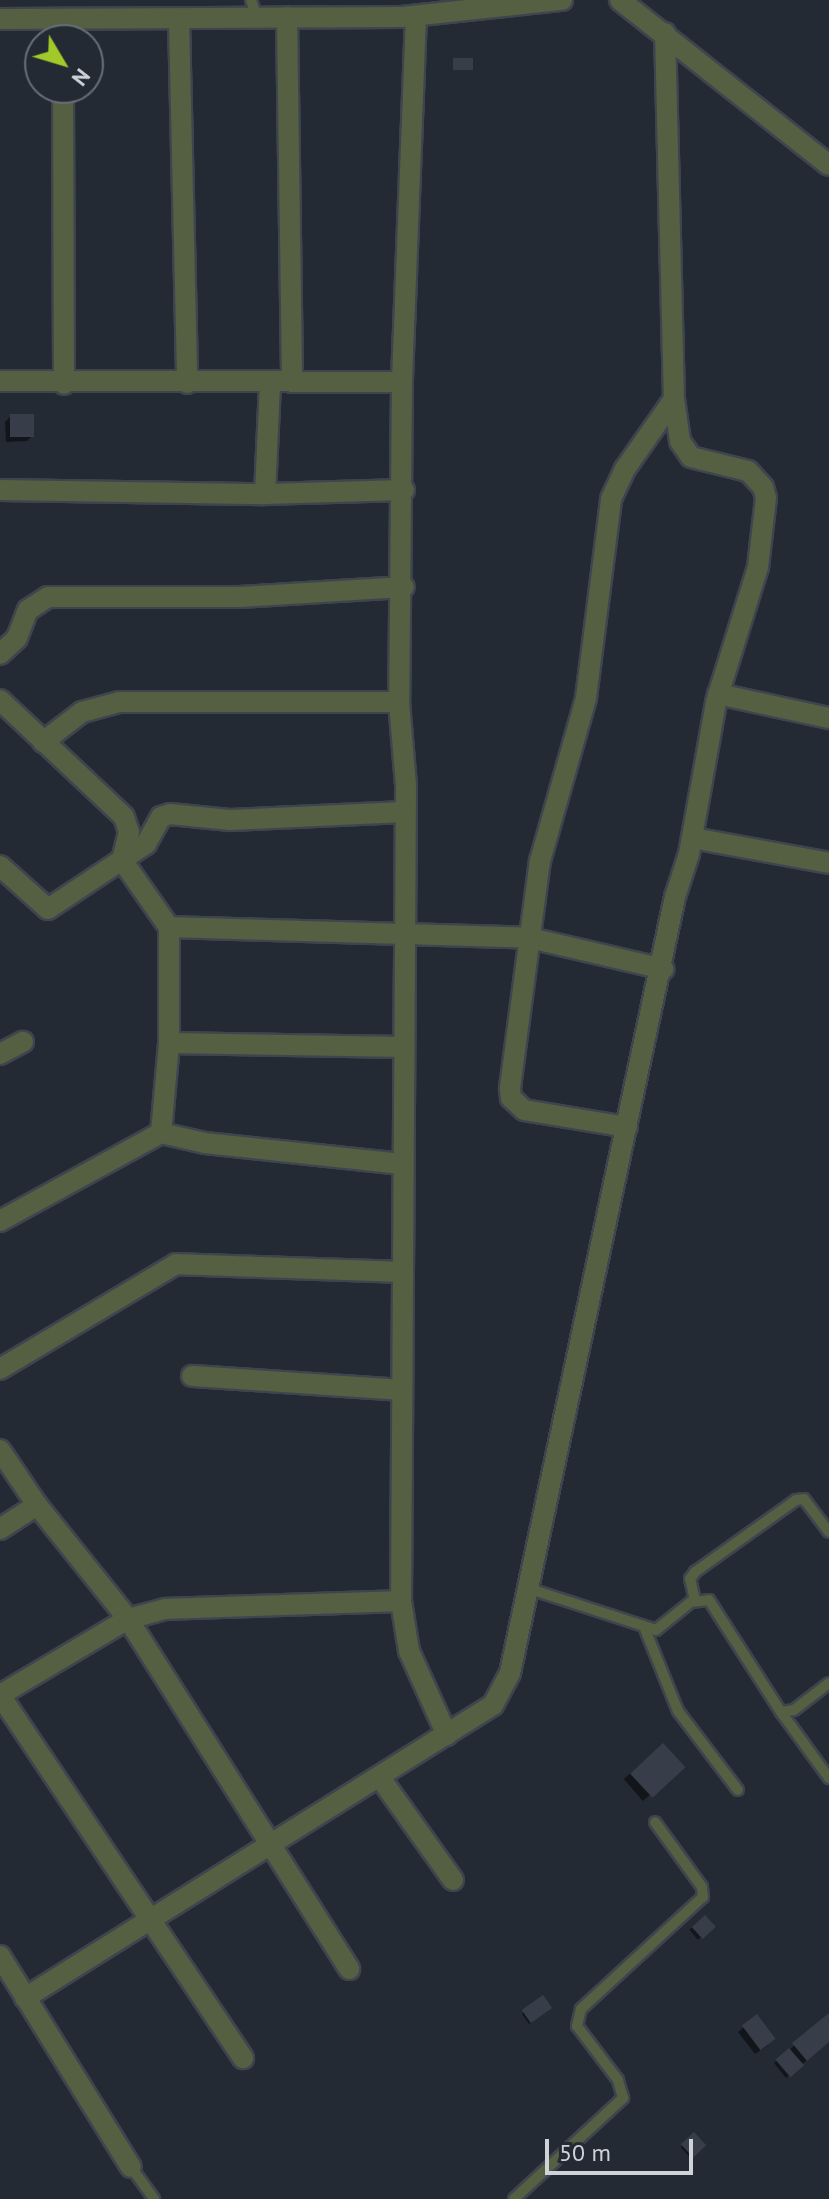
<!DOCTYPE html>
<html>
<head>
<meta charset="utf-8">
<style>
	body { margin:0 }
	#map { position:relative; width:829px; height:2199px; overflow:hidden; background:#232a34; font-family:"PT Sans",sans-serif }
	div>[style] { position:absolute }
	.shadow>* { inset:0; background:#0007; transform-origin:0 0 }
	.building>* { inset:0; background:#373e4a; transform-origin:0 0 }
	.roads { filter:drop-shadow(2px 0 #3e454f) drop-shadow(-2px 0 #3e454f) drop-shadow(0 2px #3e454f) drop-shadow(0 -2px #3e454f) }
	.service>* { height:10px; margin:-5px; padding:0 5px; transform-origin:5px; border-radius:5px; background:#555f42 }
	.minor>* { height:20px; margin:-10px; padding:0 10px; transform-origin:10px; border-radius:10px; background:#555f42 }
	span { translate:-50% -50%; white-space:nowrap; text-align:center; line-height:1.15; -webkit-text-stroke:6px #232a34; paint-order:stroke }
	.north { position:absolute; left:24px; top:24px; width:80px; height:80px; box-sizing:border-box; background:#232a34; border:2px solid #676e76; border-radius:50%; rotate:128deg; font-size:22px; font-weight:700; line-height:32px; text-align:center; color:#ced3da }
	.north::after { content:''; display:block; margin:auto; width:28px; height:36px; background:#a1c929; clip-path:polygon(50% 0,100% 100%,50% 72%,0 100%) }
	.scale { position:absolute; left:545px; top:2139px; width:148px; height:36px; box-sizing:border-box; border:4px solid #ced3da; border-top:0; padding-left:10px; font-size:24px; line-height:28px; white-space:nowrap; color:#ced3da; -webkit-text-stroke:6px #232a34; paint-order:stroke }
</style>
</head>
<body>
<div id="map">
	<div class="shadow">
		<i style="clip-path:polygon(11px 416px,33px 435px,27px 441px,6px 442px,5px 422px)"></i>
		<i style="left:663px;top:1745px;width:29px;height:52px;rotate:49deg"></i>
		<i style="left:705px;top:1917px;width:13px;height:20px;rotate:51deg"></i>
		<i style="clip-path:polygon(547px 2010px,529px 2024px,522px 2014px,524px 2012px)"></i>
		<i style="clip-path:polygon(829px 2016px,829px 2041px,786px 2078px,774px 2063px)"></i>
		<i style="clip-path:polygon(744px 2027px,768px 2045px,755px 2054px,738px 2032px)"></i>
		<i style="left:694px;top:2135px;width:13px;height:18px;rotate:48deg"></i>
	</div>
	<div class="building">
		<i style="left:473px;top:58px;width:12px;height:20px;rotate:90deg"></i>
		<i style="left:10px;top:414px;width:24px;height:23px"></i>
		<i style="left:663px;top:1743px;width:33px;height:45px;rotate:47deg"></i>
		<i style="left:705px;top:1915px;width:16px;height:18px;rotate:47deg"></i>
		<i style="left:543px;top:1995px;width:16px;height:26px;rotate:55deg"></i>
		<i style="clip-path:polygon(829px 2013px,829px 2042px,807px 2061px,792px 2043px)"></i>
		<i style="left:757px;top:2014px;width:31px;height:19px;rotate:53deg"></i>
		<i style="left:789px;top:2048px;width:23px;height:18px;rotate:49deg"></i>
		<i style="left:694px;top:2132px;width:18px;height:18px;rotate:47deg"></i>
	</div>
	<div class="roads">
		<div class="service">
			<i style="left:251px;top:0;width:18px;rotate:71deg"></i>
			<i style="left:527px;top:1588px;width:136px;rotate:18deg"></i>
			<i style="left:656px;top:1630px;width:45px;rotate:-38.7deg"></i>
			<i style="left:691px;top:1602px;width:18px;rotate:-6deg"></i>
			<i style="left:709px;top:1600px;width:133px;rotate:57.3deg"></i>
			<i style="left:781px;top:1712px;width:13px;rotate:-9deg"></i>
			<i style="left:794px;top:1710px;width:44px;rotate:-37.6deg"></i>
			<i style="left:695px;top:1600px;width:22px;rotate:-103deg"></i>
			<i style="left:690px;top:1579px;width:9px;rotate:-54deg"></i>
			<i style="left:695px;top:1572px;width:124px;rotate:-35.5deg"></i>
			<i style="left:796px;top:1500px;width:8px;rotate:-7deg"></i>
			<i style="left:804px;top:1499px;width:41px;rotate:52.9deg"></i>
			<i style="left:645px;top:1629px;width:88px;rotate:68.1deg"></i>
			<i style="left:678px;top:1711px;width:99px;rotate:52.8deg"></i>
			<i style="left:781px;top:1712px;width:82px;rotate:54deg"></i>
			<i style="left:131px;top:2167px;width:39px;rotate:54deg"></i>
			<i style="left:514px;top:2199px;width:149px;rotate:-42.8deg"></i>
			<i style="left:623px;top:2098px;width:19px;rotate:-106deg"></i>
			<i style="left:618px;top:2080px;width:68px;rotate:-127.2deg"></i>
			<i style="left:577px;top:2026px;width:17px;rotate:-77deg"></i>
			<i style="left:581px;top:2009px;width:166px;rotate:-42.6deg"></i>
			<i style="left:703px;top:1897px;width:10px;rotate:-96deg"></i>
			<i style="left:702px;top:1887px;width:80px;rotate:-125.9deg"></i>
		</div>
		<div class="minor">
			<i style="left:620px;top:0;width:266px;rotate:38.3deg"></i>
			<i style="left:416px;top:16px;width:366px;rotate:92.2deg"></i>
			<i style="left:402px;top:382px;width:320px;rotate:90.5deg"></i>
			<i style="left:399px;top:702px;width:83px;rotate:85.2deg"></i>
			<i style="left:406px;top:785px;width:816px;rotate:90.35deg"></i>
			<i style="left:401px;top:1601px;width:51px;rotate:80.9deg"></i>
			<i style="left:409px;top:1651px;width:92px;rotate:65.7deg"></i>
			<i style="left:287px;top:17px;width:364px;rotate:89.2deg"></i>
			<i style="left:0;top:19px;width:402px;rotate:-0.3deg"></i>
			<i style="left:402px;top:17px;width:161px;rotate:-6.1deg"></i>
			<i style="left:62px;top:19px;width:21px;rotate:90deg"></i>
			<i style="left:179px;top:20px;width:363px;rotate:88.7deg"></i>
			<i style="left:63px;top:88px;width:296px;rotate:89.8deg"></i>
			<i style="left:0;top:381px;width:402px;rotate:0.1deg"></i>
			<i style="left:0;top:490px;width:265px;rotate:0.9deg"></i>
			<i style="left:265px;top:494px;width:139px;rotate:-1.6deg"></i>
			<i style="left:265px;top:494px;width:112px;rotate:-87.4deg"></i>
			<i style="left:0;top:654px;width:23px;rotate:-43deg"></i>
			<i style="left:17px;top:638px;width:30px;rotate:-69deg"></i>
			<i style="left:28px;top:610px;width:24px;rotate:-33deg"></i>
			<i style="left:48px;top:597px;width:192px"></i>
			<i style="left:240px;top:597px;width:164px;rotate:-3.5deg"></i>
			<i style="left:718px;top:694px;width:114px;rotate:12.2deg"></i>
			<i style="left:0;top:700px;width:170px;rotate:43.3deg"></i>
			<i style="left:124px;top:817px;width:16px;rotate:72deg"></i>
			<i style="left:129px;top:832px;width:29px;rotate:104deg"></i>
			<i style="left:122px;top:860px;width:82px;rotate:55deg"></i>
			<i style="left:43px;top:742px;width:49px;rotate:-37.6deg"></i>
			<i style="left:82px;top:712px;width:39px;rotate:-15deg"></i>
			<i style="left:120px;top:702px;width:279px"></i>
			<i style="left:692px;top:838px;width:139px;rotate:10.3deg"></i>
			<i style="left:0;top:866px;width:64px;rotate:41.9deg"></i>
			<i style="left:48px;top:909px;width:118px;rotate:-33.6deg"></i>
			<i style="left:146px;top:844px;width:31px;rotate:-61deg"></i>
			<i style="left:161px;top:817px;width:9px;rotate:-18deg"></i>
			<i style="left:170px;top:814px;width:60px;rotate:5.7deg"></i>
			<i style="left:230px;top:820px;width:175px;rotate:-2.6deg"></i>
			<i style="left:169px;top:1043px;width:234px;rotate:1deg"></i>
			<i style="left:0;top:1054px;width:26px;rotate:-28deg"></i>
			<i style="left:627px;top:1127px;width:104px;rotate:-170.6deg"></i>
			<i style="left:524px;top:1110px;width:18px;rotate:-137deg"></i>
			<i style="left:511px;top:1098px;width:10px;rotate:-96deg"></i>
			<i style="left:510px;top:1088px;width:229px;rotate:-82.5deg"></i>
			<i style="left:540px;top:861px;width:169px;rotate:-74.2deg"></i>
			<i style="left:586px;top:698px;width:201px;rotate:-82.8deg"></i>
			<i style="left:611px;top:499px;width:33px;rotate:-65deg"></i>
			<i style="left:625px;top:469px;width:85px;rotate:-55deg"></i>
			<i style="left:161px;top:1133px;width:45px;rotate:12.8deg"></i>
			<i style="left:205px;top:1143px;width:198px;rotate:6.1deg"></i>
			<i style="left:0;top:1221px;width:183px;rotate:-28.7deg"></i>
			<i style="left:161px;top:1133px;width:90px;rotate:-84.9deg"></i>
			<i style="left:169px;top:1043px;width:116px;rotate:-90deg"></i>
			<i style="left:169px;top:927px;width:361px;rotate:1.7deg"></i>
			<i style="left:530px;top:938px;width:137px;rotate:13.1deg"></i>
			<i style="left:0;top:1369px;width:205px;rotate:-30.8deg"></i>
			<i style="left:176px;top:1264px;width:225px;rotate:2deg"></i>
			<i style="left:192px;top:1376px;width:209px;rotate:3.8deg"></i>
			<i style="left:0;top:1450px;width:66px;rotate:56.1deg"></i>
			<i style="left:37px;top:1505px;width:146px;rotate:51.4deg"></i>
			<i style="left:128px;top:1619px;width:414px;rotate:57.7deg"></i>
			<i style="left:0;top:1529px;width:44px;rotate:-33deg"></i>
			<i style="left:0;top:1695px;width:437px;rotate:56.2deg"></i>
			<i style="left:0;top:1695px;width:149px;rotate:-30.7deg"></i>
			<i style="left:128px;top:1619px;width:38px;rotate:-15deg"></i>
			<i style="left:165px;top:1609px;width:236px;rotate:-1.9deg"></i>
			<i style="left:381px;top:1779px;width:124px;rotate:54.5deg"></i>
			<i style="left:0;top:1956px;width:248px;rotate:58.2deg"></i>
			<i style="left:25px;top:1998px;width:552px;rotate:-32.05deg"></i>
			<i style="left:493px;top:1705px;width:36px;rotate:-62deg"></i>
			<i style="left:510px;top:1673px;width:793px;rotate:-78deg"></i>
			<i style="left:675px;top:897px;width:45px;rotate:-72deg"></i>
			<i style="left:689px;top:854px;width:154px;rotate:-79.9deg"></i>
			<i style="left:716px;top:702px;width:141px;rotate:-72.7deg"></i>
			<i style="left:758px;top:567px;width:69px;rotate:-83.4deg"></i>
			<i style="left:766px;top:498px;width:11px;rotate:-105deg"></i>
			<i style="left:763px;top:487px;width:22px;rotate:-133deg"></i>
			<i style="left:748px;top:471px;width:59px;rotate:-166.2deg"></i>
			<i style="left:691px;top:457px;width:19px;rotate:-125deg"></i>
			<i style="left:680px;top:441px;width:42px;rotate:-98.1deg"></i>
			<i style="left:674px;top:399px;width:366px;rotate:-91.4deg"></i>
		</div>
	</div>
	<div class="north">N</div>
	<div class="scale">50 m</div>
</div>
</body>
</html>
